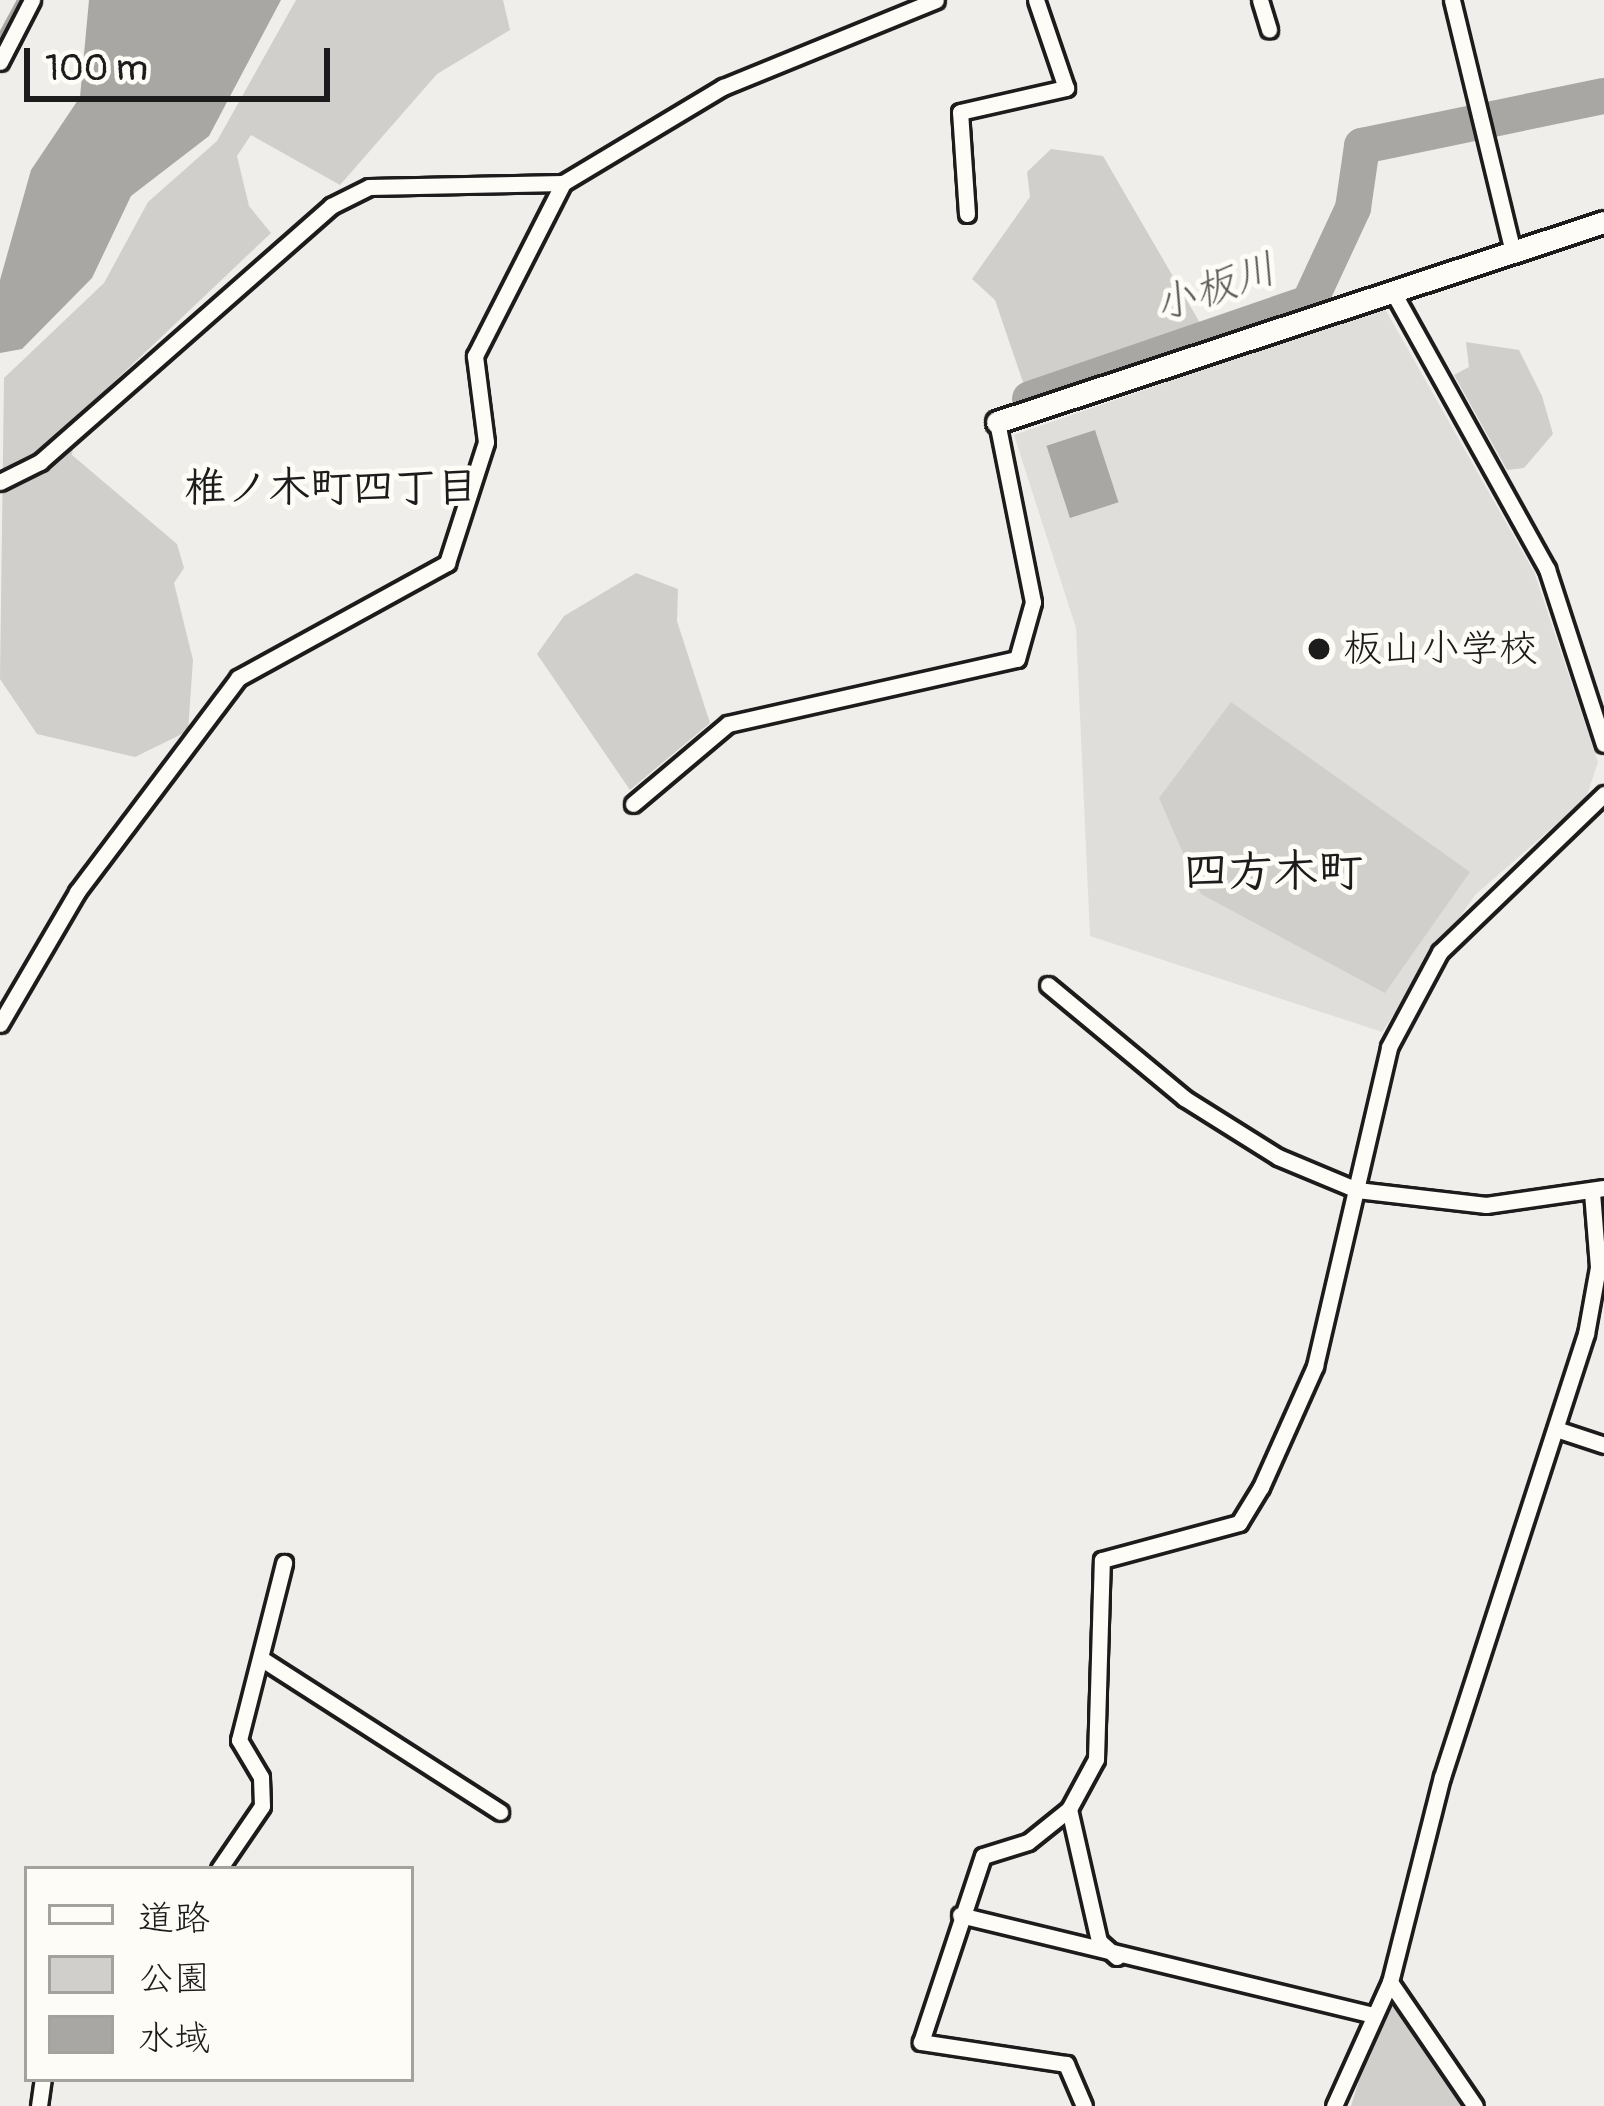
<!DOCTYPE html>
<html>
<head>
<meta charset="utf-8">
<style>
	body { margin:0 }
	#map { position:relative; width:1604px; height:2106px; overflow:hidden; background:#f0eeea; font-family:Pangolin,"Klee One",sans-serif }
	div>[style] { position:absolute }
	.built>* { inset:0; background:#e0deda }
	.green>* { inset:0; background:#d0cfcc }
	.water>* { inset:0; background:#a8a7a3; transform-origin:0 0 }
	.stream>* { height:6px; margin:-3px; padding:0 3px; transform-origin:3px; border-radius:3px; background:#a8a7a3 }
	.river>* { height:36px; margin:-18px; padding:0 18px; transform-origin:18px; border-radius:18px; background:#a8a7a3 }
	.roads { filter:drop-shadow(3px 0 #1c1c1c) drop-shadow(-3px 0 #1c1c1c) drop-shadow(0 3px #1c1c1c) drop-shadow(0 -3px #1c1c1c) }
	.street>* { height:15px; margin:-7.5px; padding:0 7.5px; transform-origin:7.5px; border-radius:7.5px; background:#fdfcf7 }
	.secondary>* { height:21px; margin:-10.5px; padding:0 10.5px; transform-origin:10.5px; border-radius:10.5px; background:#fdfcf7 }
	.dots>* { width:33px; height:33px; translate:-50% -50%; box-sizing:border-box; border:6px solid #fdfcf7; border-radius:50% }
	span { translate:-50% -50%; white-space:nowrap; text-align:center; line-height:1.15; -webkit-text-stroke:10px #fdfcf7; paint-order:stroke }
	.poi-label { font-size:39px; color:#1c1c1c }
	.left { translate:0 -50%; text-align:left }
	.water-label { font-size:42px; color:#5b5b59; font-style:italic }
	.neighbourhood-label { font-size:42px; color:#1c1c1c; font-weight:700 }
	.quarter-label { font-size:45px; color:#1c1c1c; font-weight:700 }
	.legend { position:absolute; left:24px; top:1866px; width:390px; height:216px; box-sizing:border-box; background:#fdfcf7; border:3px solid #a3a29f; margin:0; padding:15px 21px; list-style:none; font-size:36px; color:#1c1c1c }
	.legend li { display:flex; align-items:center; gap:24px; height:60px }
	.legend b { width:60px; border:3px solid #a3a29f }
	.scale { position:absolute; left:24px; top:48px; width:306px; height:54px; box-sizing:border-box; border:6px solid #1c1c1c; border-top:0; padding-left:15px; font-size:36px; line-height:42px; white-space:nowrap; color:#1c1c1c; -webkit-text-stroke:9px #fdfcf7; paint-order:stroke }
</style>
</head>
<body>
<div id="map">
	<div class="built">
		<i style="clip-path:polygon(1384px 307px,1534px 572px,1598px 762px,1586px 798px,1475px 895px,1382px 1032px,1090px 936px,1076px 628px,1014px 435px)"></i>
	</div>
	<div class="green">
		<i style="clip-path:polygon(296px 0,503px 0,510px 30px,437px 74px,340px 185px,251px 135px,237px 156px,249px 206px,271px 233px,78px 416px,72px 455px,177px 544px,184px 568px,174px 583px,193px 660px,188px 731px,135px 757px,37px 734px,0 679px,4px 378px,104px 283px,148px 202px,217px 141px)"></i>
		<i style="clip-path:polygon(1051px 149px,1103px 156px,1207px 335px,1027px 394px,995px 300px,972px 279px,1030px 197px,1027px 172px)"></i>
		<i style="clip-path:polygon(1466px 342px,1519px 350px,1542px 396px,1553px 434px,1524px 468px,1507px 470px,1454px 375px,1469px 367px)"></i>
		<i style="clip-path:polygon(636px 573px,678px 589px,677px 621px,710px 723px,630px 790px,537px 654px,564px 616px)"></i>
		<i style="clip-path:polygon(1231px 702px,1470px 872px,1385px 993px,1201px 894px,1159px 798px)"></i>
		<i style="clip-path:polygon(1395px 2006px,1410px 2021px,1462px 2106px,1351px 2106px,1380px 2012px)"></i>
	</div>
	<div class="water">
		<i style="clip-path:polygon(89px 0,281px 0,209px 136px,131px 196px,92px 278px,22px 349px,0 353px,0 280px,31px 170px,80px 97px)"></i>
		<i style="left:1095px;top:430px;width:76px;height:51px;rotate:72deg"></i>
	</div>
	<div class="stream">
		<i style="left:0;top:37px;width:42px;rotate:-61.6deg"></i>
	</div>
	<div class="river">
		<i style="left:1030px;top:399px;width:295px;rotate:-19deg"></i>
		<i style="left:1309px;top:303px;width:105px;rotate:-65.1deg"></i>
		<i style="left:1353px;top:208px;width:63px;rotate:-81.7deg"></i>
		<i style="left:1362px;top:146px;width:247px;rotate:-11.7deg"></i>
	</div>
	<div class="roads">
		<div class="street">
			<i style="left:1260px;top:0;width:31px;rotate:73deg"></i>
			<i style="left:1452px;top:0;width:259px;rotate:76.4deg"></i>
			<i style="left:0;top:62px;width:70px;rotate:-62.7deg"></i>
			<i style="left:967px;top:214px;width:102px;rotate:-93.9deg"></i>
			<i style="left:960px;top:112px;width:109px;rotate:-12.8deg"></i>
			<i style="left:1066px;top:88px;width:93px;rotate:-108.8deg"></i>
			<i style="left:1394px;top:294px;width:315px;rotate:60.9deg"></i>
			<i style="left:1547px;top:569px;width:184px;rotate:72deg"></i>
			<i style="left:0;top:482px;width:45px;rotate:-26.6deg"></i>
			<i style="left:40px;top:462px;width:388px;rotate:-41.3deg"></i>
			<i style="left:331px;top:206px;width:42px;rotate:-26.6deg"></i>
			<i style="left:369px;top:187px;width:194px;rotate:-1.2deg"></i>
			<i style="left:563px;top:183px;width:187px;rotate:-31deg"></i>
			<i style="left:723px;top:87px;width:230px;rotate:-22.2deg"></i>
			<i style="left:633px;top:804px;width:124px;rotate:-40.1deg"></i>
			<i style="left:728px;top:724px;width:296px;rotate:-12.7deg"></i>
			<i style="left:1017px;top:659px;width:59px;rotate:-74.3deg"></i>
			<i style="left:1033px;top:602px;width:184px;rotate:-101.3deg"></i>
			<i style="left:1048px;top:985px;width:177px;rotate:39.7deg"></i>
			<i style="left:1184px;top:1098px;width:111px;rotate:32.1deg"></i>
			<i style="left:1278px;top:1157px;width:86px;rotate:22.7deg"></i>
			<i style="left:1357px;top:1190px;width:130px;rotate:6.6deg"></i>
			<i style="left:1486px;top:1205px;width:119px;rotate:-8.2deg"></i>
			<i style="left:0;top:1024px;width:153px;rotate:-59.7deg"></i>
			<i style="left:77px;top:892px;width:268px;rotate:-53deg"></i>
			<i style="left:238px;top:678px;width:239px;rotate:-28.8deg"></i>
			<i style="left:447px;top:563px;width:127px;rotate:-72.1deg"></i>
			<i style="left:486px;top:442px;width:87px;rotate:-97.3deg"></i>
			<i style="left:475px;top:356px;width:194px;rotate:-63deg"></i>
			<i style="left:1556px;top:1429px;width:51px;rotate:18.4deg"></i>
			<i style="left:262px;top:1659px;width:283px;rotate:32.7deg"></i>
			<i style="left:1069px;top:1809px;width:135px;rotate:77.2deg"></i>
			<i style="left:1099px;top:1941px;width:24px;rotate:42deg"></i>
			<i style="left:219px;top:1869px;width:76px;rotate:-55.7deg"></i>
			<i style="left:262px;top:1806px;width:29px;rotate:-92deg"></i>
			<i style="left:261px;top:1777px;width:43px;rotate:-120.7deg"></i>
			<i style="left:239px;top:1740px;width:183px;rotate:-75.7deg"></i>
			<i style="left:960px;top:1915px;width:422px;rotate:13.6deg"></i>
			<i style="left:1390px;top:1982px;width:150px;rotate:55.6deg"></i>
			<i style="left:39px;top:2106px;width:27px;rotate:-82deg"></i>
			<i style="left:1084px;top:2106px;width:46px;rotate:-113.2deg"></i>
			<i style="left:1066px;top:2064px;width:147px;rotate:-171.4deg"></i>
			<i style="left:921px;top:2042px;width:196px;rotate:-71.6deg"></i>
			<i style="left:983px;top:1856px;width:47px;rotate:-17.3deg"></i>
			<i style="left:1028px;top:1842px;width:53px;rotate:-38.8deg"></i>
			<i style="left:1069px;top:1809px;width:57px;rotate:-61.6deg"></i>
			<i style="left:1096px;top:1759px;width:199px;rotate:-88.3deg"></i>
			<i style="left:1102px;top:1560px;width:142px;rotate:-15.1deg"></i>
			<i style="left:1239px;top:1523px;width:42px;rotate:-58.6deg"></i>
			<i style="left:1261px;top:1487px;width:133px;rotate:-65.9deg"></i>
			<i style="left:1315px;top:1366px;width:327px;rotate:-76.9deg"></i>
			<i style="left:1389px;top:1047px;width:108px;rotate:-61.8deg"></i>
			<i style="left:1440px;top:952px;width:228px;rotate:-43.9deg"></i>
			<i style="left:1334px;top:2106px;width:136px;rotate:-65.7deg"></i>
			<i style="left:1390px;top:1982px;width:211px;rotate:-75.8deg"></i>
			<i style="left:1442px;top:1777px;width:466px;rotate:-72deg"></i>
			<i style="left:1586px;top:1334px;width:68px;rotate:-79.8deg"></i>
			<i style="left:1598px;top:1267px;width:75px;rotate:-94.6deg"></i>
		</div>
		<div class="secondary">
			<i style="left:997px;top:422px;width:639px;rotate:-18.24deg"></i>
		</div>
	</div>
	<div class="dots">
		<i style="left:1319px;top:649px;background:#1c1c1c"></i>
	</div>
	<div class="poi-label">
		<span class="left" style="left:1343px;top:649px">板山小学校</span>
	</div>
	<div class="water-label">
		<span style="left:1215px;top:288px;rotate:-19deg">小板川</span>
	</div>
	<div class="neighbourhood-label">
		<span style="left:331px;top:488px">椎ノ木町四丁目</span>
	</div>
	<div class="quarter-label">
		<span style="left:1273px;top:873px">四方木町</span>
	</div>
	<ul class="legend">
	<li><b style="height:15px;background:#fdfcf7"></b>道路</li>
	<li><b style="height:33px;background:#d0cfcc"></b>公園</li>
	<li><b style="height:33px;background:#a8a7a3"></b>水域</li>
	</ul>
	<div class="scale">100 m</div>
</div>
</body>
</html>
